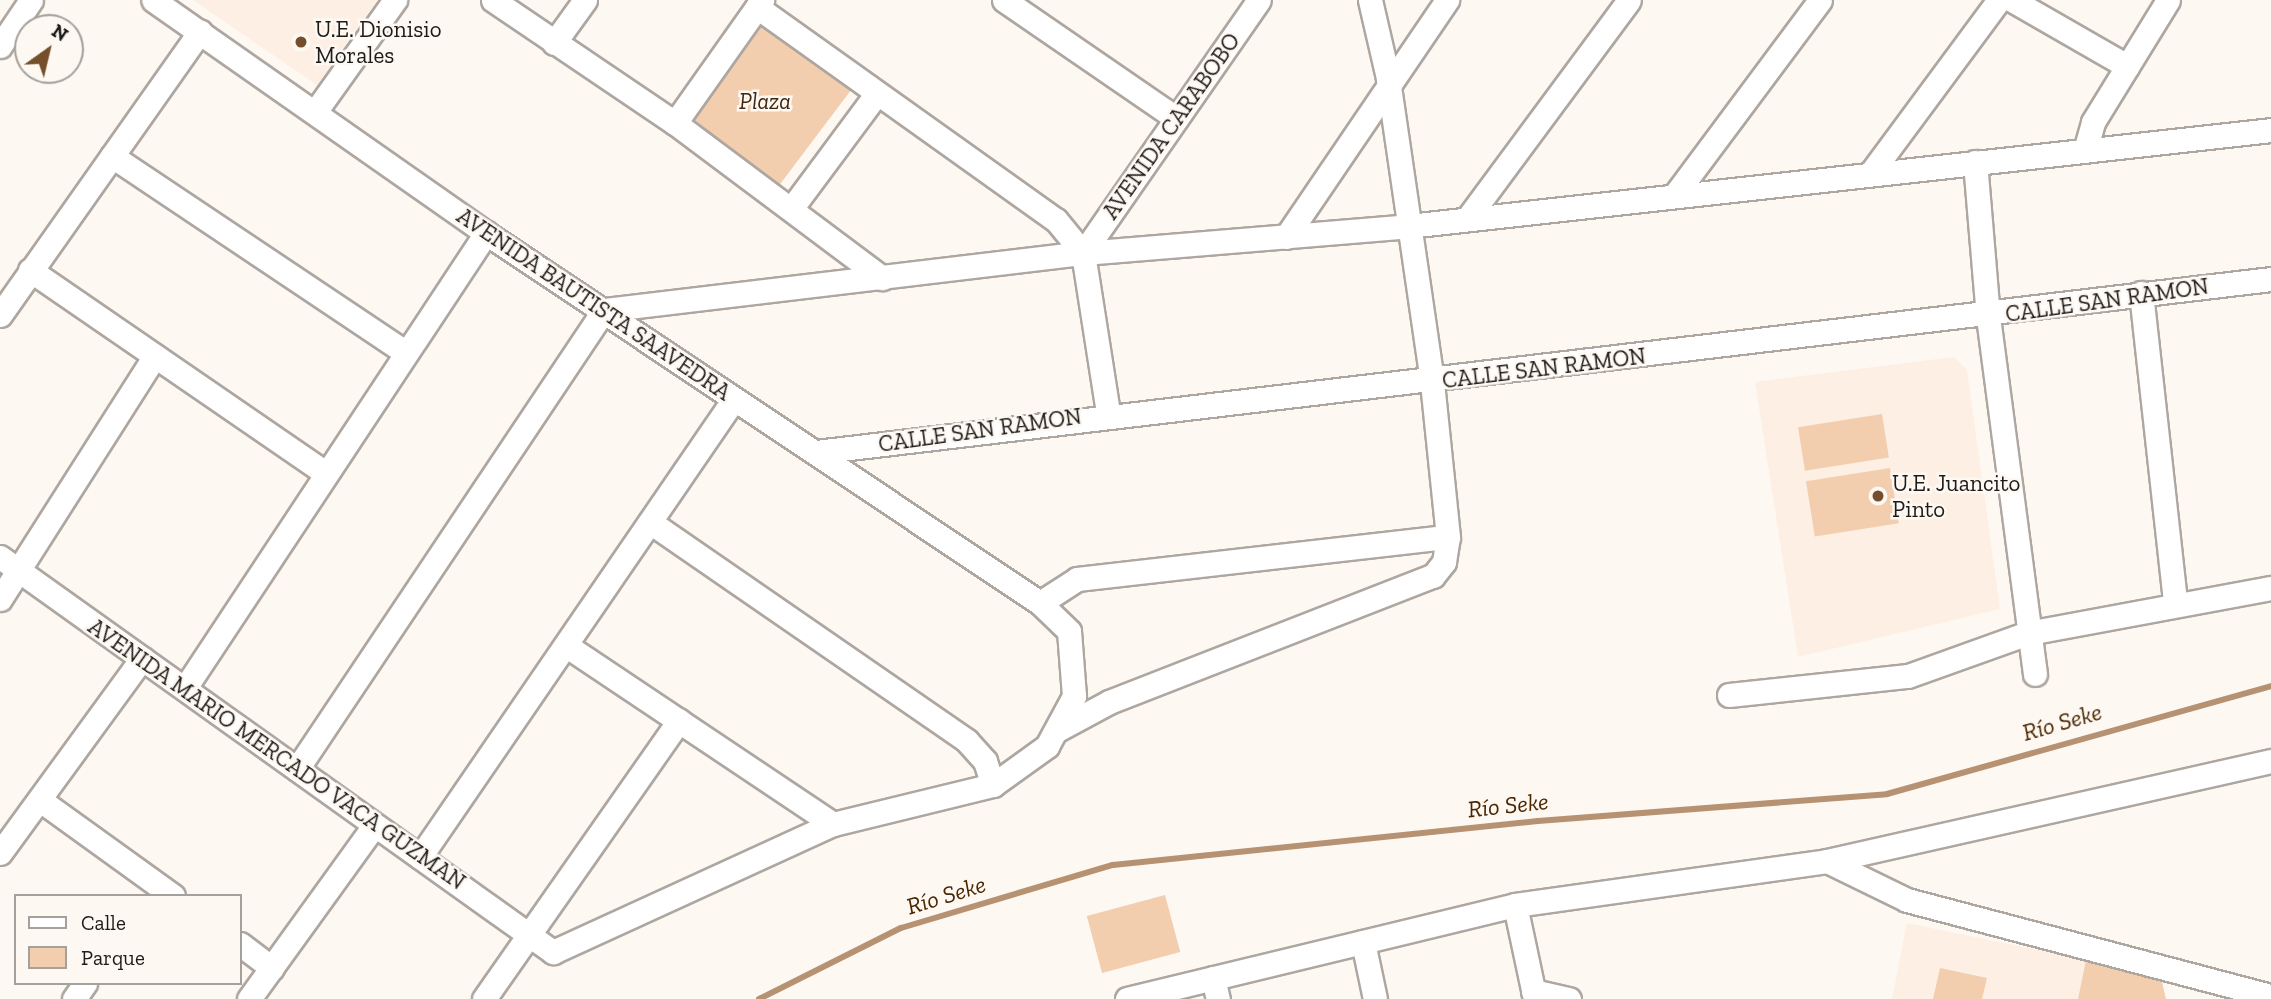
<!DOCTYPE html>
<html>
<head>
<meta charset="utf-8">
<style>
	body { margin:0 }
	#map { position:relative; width:2271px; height:999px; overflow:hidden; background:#fef8f3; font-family:"Zilla Slab",serif }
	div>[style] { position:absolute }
	.built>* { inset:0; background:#fdefe3 }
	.green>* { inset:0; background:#f2ceaf; transform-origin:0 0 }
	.stream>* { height:6px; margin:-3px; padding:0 3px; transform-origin:3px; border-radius:3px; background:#b69273 }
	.roads { filter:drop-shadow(2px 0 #aea6a0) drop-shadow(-2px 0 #aea6a0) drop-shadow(0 2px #aea6a0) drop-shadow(0 -2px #aea6a0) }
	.street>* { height:23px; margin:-11.5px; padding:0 11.5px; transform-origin:11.5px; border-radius:11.5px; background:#fff }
	.dots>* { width:19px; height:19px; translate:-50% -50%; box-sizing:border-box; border:4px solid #fef8f3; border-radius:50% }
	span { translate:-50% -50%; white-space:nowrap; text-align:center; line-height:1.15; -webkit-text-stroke:5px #fef8f3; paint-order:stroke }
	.poi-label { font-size:23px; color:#1d1b18 }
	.left { translate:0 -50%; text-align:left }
	.park-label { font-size:23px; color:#41270d; font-style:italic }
	.street-label { font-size:23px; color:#1d1b18 }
	.water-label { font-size:24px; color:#4a2600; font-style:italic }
	.legend { position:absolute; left:14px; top:894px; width:228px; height:91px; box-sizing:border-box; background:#fef8f3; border:2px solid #a4a09b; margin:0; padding:9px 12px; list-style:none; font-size:21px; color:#1d1b18 }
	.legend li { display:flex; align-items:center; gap:14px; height:35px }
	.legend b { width:35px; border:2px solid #a4a09b }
	.north { position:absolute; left:14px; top:14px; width:70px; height:70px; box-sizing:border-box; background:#fef8f3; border:2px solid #a4a09b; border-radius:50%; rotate:34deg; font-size:19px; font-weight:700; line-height:28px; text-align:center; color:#1d1b18 }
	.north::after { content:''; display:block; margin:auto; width:24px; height:32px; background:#754f2b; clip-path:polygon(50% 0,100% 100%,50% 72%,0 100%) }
</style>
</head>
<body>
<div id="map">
	<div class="built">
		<i style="clip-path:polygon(193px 0,377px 0,317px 85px)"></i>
		<i style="clip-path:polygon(1954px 357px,1967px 370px,2000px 609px,1798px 657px,1755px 382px)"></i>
		<i style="clip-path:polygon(1907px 923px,2086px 960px,2078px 999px,1892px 999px)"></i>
	</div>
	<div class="green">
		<i style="left:753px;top:14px;width:124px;height:125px;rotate:37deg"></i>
		<i style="left:1882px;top:414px;width:44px;height:85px;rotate:81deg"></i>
		<i style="left:1890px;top:468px;width:56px;height:85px;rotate:81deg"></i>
		<i style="left:1165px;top:895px;width:59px;height:81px;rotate:75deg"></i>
		<i style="clip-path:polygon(2086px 960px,2161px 978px,2166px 999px,2078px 999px)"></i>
		<i style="clip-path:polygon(1940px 968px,1987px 978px,1982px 999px,1933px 999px)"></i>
	</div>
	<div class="stream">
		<i style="left:759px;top:999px;width:159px;rotate:-26.6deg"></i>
		<i style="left:901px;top:928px;width:221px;rotate:-16.6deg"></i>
		<i style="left:1113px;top:865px;width:427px;rotate:-5.9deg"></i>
		<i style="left:1538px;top:821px;width:350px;rotate:-4.4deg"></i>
		<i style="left:1887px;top:794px;width:399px;rotate:-15.7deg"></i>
	</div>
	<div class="roads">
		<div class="street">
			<i style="left:493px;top:0;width:220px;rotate:34.1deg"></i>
			<i style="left:675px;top:123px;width:259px;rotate:36.8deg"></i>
			<i style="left:1004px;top:0;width:209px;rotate:34.5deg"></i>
			<i style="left:2012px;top:0;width:133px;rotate:29.9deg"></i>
			<i style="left:757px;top:7px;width:367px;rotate:35.5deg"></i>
			<i style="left:1056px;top:220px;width:43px;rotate:50.7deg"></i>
			<i style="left:1083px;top:253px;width:162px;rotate:81.1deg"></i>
			<i style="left:554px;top:43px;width:53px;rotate:-54.2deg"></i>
			<i style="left:0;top:46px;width:55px;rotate:-56deg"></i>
			<i style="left:315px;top:112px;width:138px;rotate:-54.5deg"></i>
			<i style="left:675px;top:123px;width:151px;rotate:-54.7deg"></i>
			<i style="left:2086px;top:147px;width:26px;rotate:-74deg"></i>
			<i style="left:2093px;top:122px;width:143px;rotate:-58.4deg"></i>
			<i style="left:112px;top:156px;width:354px;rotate:33.8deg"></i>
			<i style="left:1975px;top:162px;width:156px;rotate:85.2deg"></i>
			<i style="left:1988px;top:317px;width:360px;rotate:82.5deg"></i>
			<i style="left:1873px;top:170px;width:212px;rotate:-53.5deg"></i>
			<i style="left:1674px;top:196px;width:244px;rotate:-53.3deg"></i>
			<i style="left:791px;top:209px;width:144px;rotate:-53.4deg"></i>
			<i style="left:1467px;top:219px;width:272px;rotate:-53.5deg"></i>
			<i style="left:1286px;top:237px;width:287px;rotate:-55.8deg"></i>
			<i style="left:1083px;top:253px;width:308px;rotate:-55.2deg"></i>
			<i style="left:30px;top:270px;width:358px;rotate:34.5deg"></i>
			<i style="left:2141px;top:293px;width:311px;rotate:83.7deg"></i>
			<i style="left:0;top:315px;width:347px;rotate:-54.8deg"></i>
			<i style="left:816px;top:452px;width:1465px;rotate:-6.78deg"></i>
			<i style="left:650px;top:522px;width:385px;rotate:34.6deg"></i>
			<i style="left:967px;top:741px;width:27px;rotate:48deg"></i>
			<i style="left:985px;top:761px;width:25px;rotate:72deg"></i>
			<i style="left:0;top:557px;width:680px;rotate:35.54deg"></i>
			<i style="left:553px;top:952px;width:308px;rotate:-24.6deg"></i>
			<i style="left:833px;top:824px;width:165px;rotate:-13.7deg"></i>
			<i style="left:993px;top:785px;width:67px;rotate:-35.8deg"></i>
			<i style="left:1047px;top:746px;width:57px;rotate:-61.6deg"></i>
			<i style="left:1074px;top:696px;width:65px;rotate:-94.4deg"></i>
			<i style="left:1069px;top:631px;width:40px;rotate:-136deg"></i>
			<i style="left:1040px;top:603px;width:666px;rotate:-146.26deg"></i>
			<i style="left:486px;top:233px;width:406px;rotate:-145deg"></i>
			<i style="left:0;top:599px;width:288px;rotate:-57.5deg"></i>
			<i style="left:1040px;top:603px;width:44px;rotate:-33deg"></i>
			<i style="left:1077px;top:579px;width:373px;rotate:-6.5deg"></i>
			<i style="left:567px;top:646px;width:320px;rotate:33.8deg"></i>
			<i style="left:185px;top:688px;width:546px;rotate:-56.51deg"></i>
			<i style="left:1729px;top:695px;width:180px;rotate:-6.1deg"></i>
			<i style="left:1908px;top:676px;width:127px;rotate:-19.7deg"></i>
			<i style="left:2028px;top:633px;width:247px;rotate:-10.5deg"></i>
			<i style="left:1057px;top:730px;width:59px;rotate:-28.3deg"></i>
			<i style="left:1109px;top:702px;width:348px;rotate:-21.3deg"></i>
			<i style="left:1433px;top:576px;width:18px;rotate:-52deg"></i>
			<i style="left:1444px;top:562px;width:25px;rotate:-81deg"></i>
			<i style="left:1448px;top:537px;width:157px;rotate:-95.9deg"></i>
			<i style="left:1432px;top:381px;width:306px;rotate:-98.3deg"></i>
			<i style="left:1388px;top:78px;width:80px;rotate:-103deg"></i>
			<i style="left:297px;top:769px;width:552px;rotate:-56.22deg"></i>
			<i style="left:604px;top:310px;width:482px;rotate:-6.8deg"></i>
			<i style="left:1083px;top:253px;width:327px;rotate:-4.7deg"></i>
			<i style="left:1409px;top:226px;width:867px;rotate:-6.35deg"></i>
			<i style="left:40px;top:800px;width:164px;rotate:35.8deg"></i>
			<i style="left:0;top:853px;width:241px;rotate:-53.9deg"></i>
			<i style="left:420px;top:857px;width:555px;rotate:-55.57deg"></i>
			<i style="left:1827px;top:861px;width:455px;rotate:-12.7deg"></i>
			<i style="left:1515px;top:905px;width:96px;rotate:78deg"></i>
			<i style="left:1363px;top:942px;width:58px;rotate:78.1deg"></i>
			<i style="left:240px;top:944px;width:40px;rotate:37deg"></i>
			<i style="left:1213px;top:978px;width:22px;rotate:77deg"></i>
			<i style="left:1533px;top:991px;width:37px;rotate:13deg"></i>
			<i style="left:74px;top:999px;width:19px;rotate:-55deg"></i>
			<i style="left:249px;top:999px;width:213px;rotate:-54.2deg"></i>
			<i style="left:484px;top:999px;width:340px;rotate:-55deg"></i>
			<i style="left:1127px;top:999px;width:399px;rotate:-13.6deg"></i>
			<i style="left:1515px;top:905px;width:315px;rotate:-8deg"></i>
			<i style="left:1827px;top:861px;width:89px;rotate:26deg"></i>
			<i style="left:1907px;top:900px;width:376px;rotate:14.8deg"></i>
		</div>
	</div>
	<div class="dots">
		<i style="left:301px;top:42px;background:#754f2b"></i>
		<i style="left:1878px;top:496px;background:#754f2b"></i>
	</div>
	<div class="poi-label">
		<span class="left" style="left:315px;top:42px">U.E. Dionisio<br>Morales</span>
		<span class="left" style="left:1892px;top:496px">U.E. Juancito<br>Pinto</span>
	</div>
	<div class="park-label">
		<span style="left:765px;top:101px">Plaza</span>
	</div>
	<div class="street-label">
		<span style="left:1171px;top:126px;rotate:-55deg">AVENIDA CARABOBO</span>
		<span style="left:2107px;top:300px;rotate:-8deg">CALLE SAN RAMON</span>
		<span style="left:594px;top:304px;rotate:34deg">AVENIDA BAUTISTA SAAVEDRA</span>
		<span style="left:1544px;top:368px;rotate:-7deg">CALLE SAN RAMON</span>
		<span style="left:980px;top:430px;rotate:-8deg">CALLE SAN RAMON</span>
		<span style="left:277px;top:754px;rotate:35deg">AVENIDA MARIO MERCADO VACA GUZMAN</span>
	</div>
	<div class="water-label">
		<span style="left:2062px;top:722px;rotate:-16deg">Río Seke</span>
		<span style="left:1508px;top:805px;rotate:-6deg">Río Seke</span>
		<span style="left:946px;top:895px;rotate:-17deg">Río Seke</span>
	</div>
	<ul class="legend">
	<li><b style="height:9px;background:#fff"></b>Calle</li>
	<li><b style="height:19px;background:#f2ceaf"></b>Parque</li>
	</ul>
	<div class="north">N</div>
</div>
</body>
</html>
